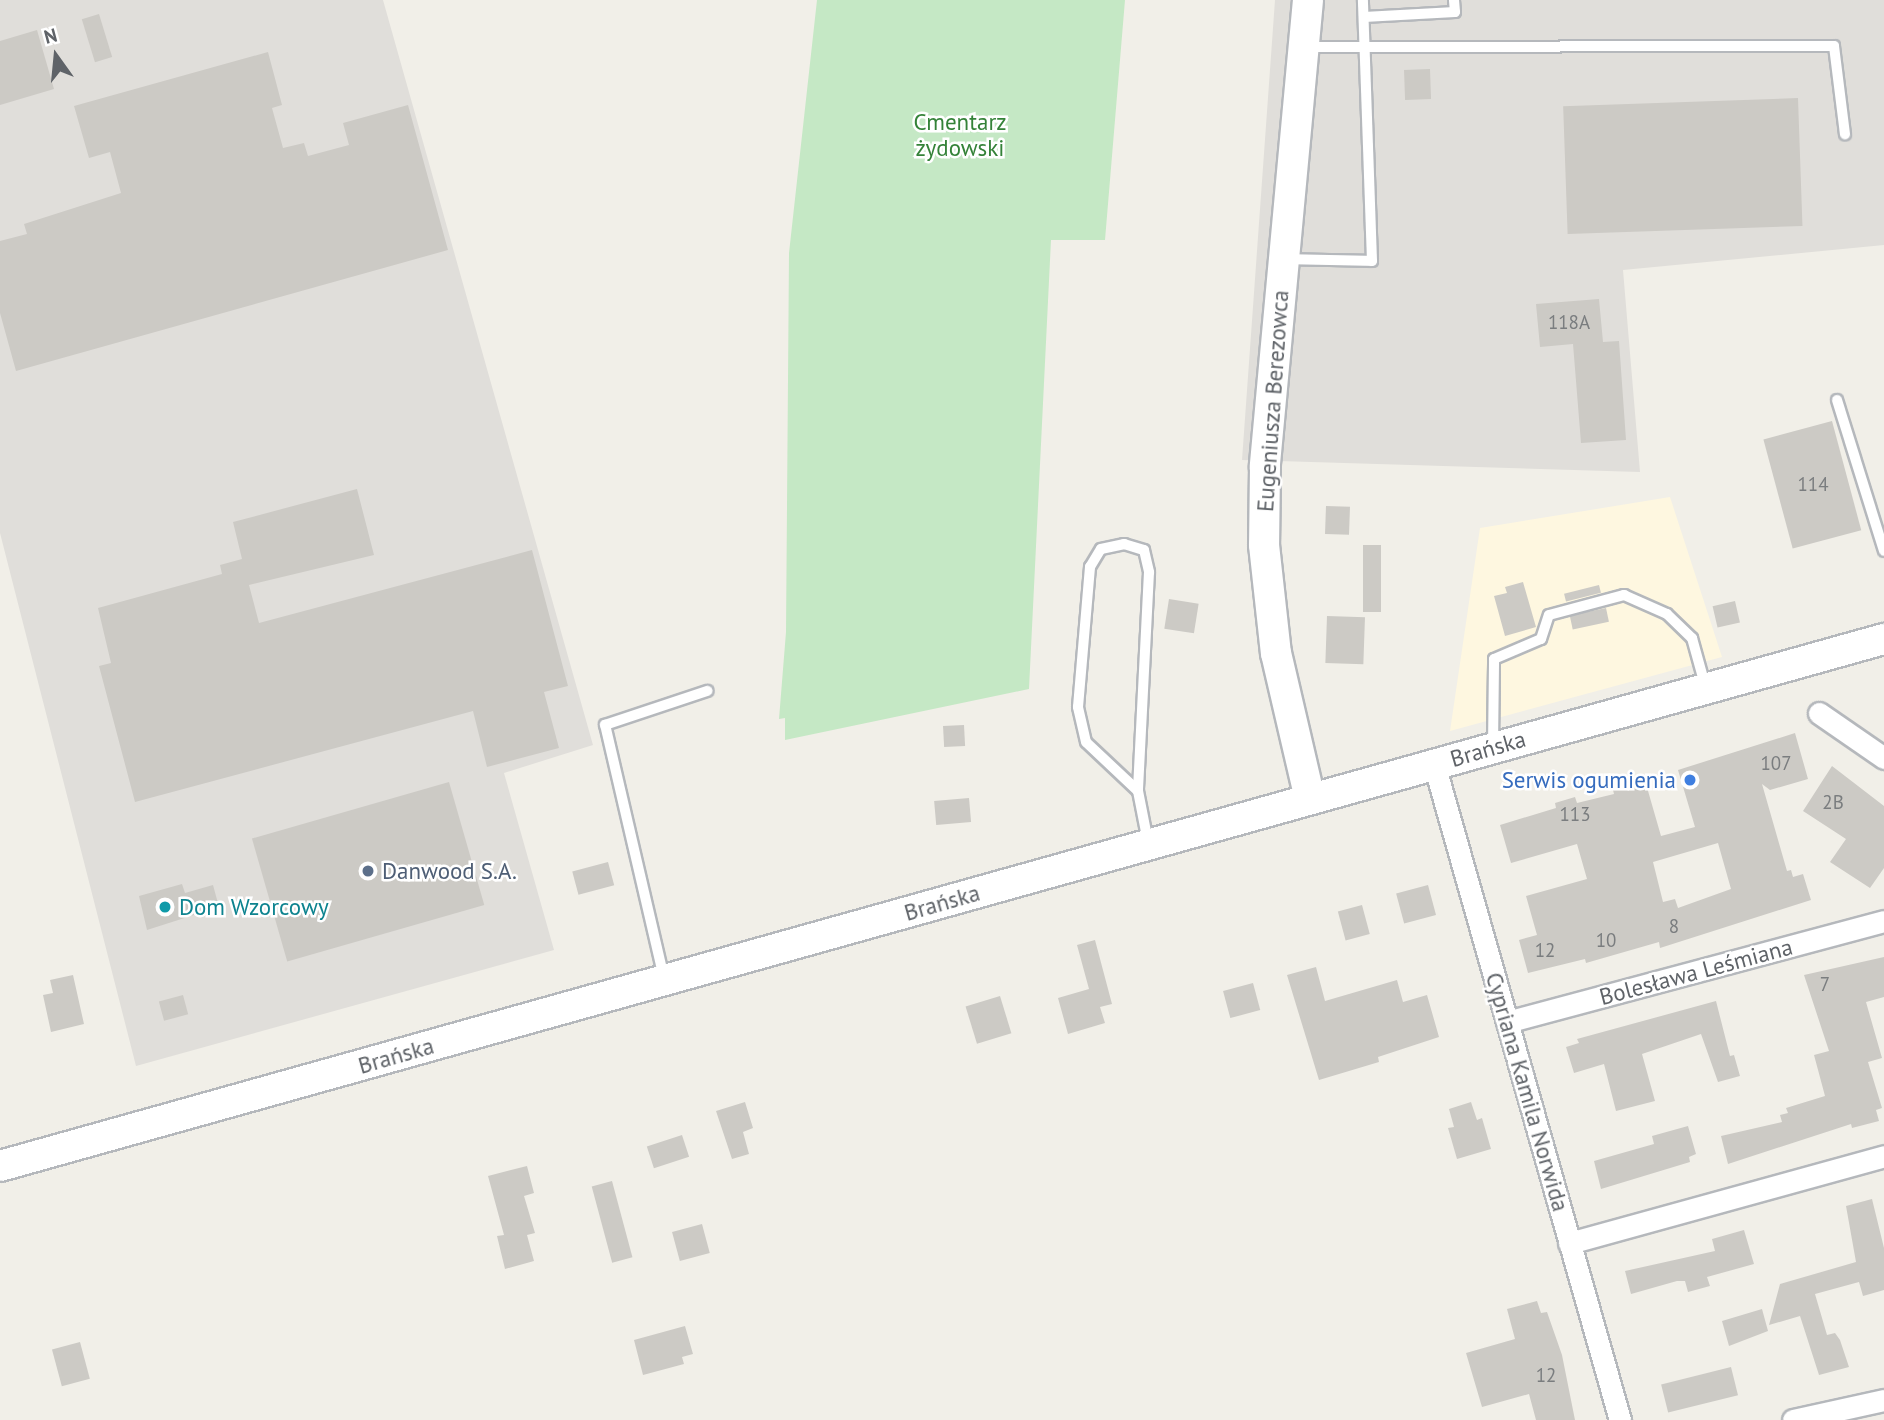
<!DOCTYPE html>
<html>
<head>
<meta charset="utf-8">
<style>
	body { margin:0 }
	#map { position:relative; width:1884px; height:1420px; overflow:hidden; background:#f1efe8; font-family:"PT Sans",sans-serif }
	div>[style] { position:absolute }
	.commercial>* { inset:0; background:#fef7e0 }
	.industrial>* { inset:0; background:#e0deda }
	.green>* { inset:0; background:#c5e8c5 }
	.building>* { inset:0; background:#cccac5; transform-origin:0 0 }
	.roads { filter:drop-shadow(2px 0 #b5b8bc) drop-shadow(-2px 0 #b5b8bc) drop-shadow(0 2px #b5b8bc) drop-shadow(0 -2px #b5b8bc) }
	.lane>* { height:10px; margin:-5px; padding:0 5px; transform-origin:5px; border-radius:5px; background:#fff }
	.street>* { height:21px; margin:-10.5px; padding:0 10.5px; transform-origin:10.5px; border-radius:10.5px; background:#fff }
	.secondary>* { height:30px; margin:-15px; padding:0 15px; transform-origin:15px; border-radius:15px; background:#fff }
	.dots>* { width:19px; height:19px; translate:-50% -50%; box-sizing:border-box; border:4px solid #fff; border-radius:50% }
	span { translate:-50% -50%; white-space:nowrap; text-align:center; line-height:1.15; -webkit-text-stroke:5px #fff; paint-order:stroke }
	.number-label { font-size:19px; color:#7a7d7f }
	.number-label span { -webkit-text-stroke-width:0 }
	.park-label { font-size:23px; color:#348238 }
	.street-label { font-size:23px; color:#5f6368 }
	.shop-label { font-size:23px; color:#366cbe }
	.right { translate:-100% -50%; text-align:right }
	.service-label { font-size:23px; color:#4e5e75 }
	.left { translate:0 -50%; text-align:left }
	.culture-label { font-size:23px; color:#0d838f }
	.north { position:absolute; left:21px; top:21px; width:70px; height:70px; -webkit-text-stroke:5px #fff; paint-order:stroke; rotate:345deg; font-size:19px; font-weight:700; line-height:28px; text-align:center; color:#5f6368 }
	.north::after { content:''; display:block; margin:auto; width:24px; height:32px; background:#5f6368; clip-path:polygon(50% 0,100% 100%,50% 72%,0 100%) }
</style>
</head>
<body>
<div id="map">
	<div class="commercial">
		<i style="clip-path:polygon(1670px 497px,1722px 657px,1450px 731px,1480px 528px)"></i>
	</div>
	<div class="industrial">
		<i style="clip-path:polygon(0 0,383px 0,593px 745px,504px 773px,554px 950px,136px 1066px,0 533px)"></i>
		<i style="clip-path:polygon(1275px 0,1884px 0,1884px 245px,1623px 270px,1640px 472px,1242px 460px)"></i>
	</div>
	<div class="green">
		<i style="clip-path:polygon(817px 0,1125px 0,1105px 240px,1051px 240px,1029px 689px,785px 740px,785px 718px,779px 719px,786px 632px,789px 253px)"></i>
	</div>
	<div class="building">
		<i style="left:99px;top:14px;width:45px;height:18px;rotate:73deg"></i>
		<i style="clip-path:polygon(37px 30px,54px 89px,0 105px,0 41px)"></i>
		<i style="clip-path:polygon(268px 52px,282px 105px,272px 108px,283px 148px,304px 143px,308px 156px,349px 145px,343px 123px,408px 105px,448px 250px,16px 371px,0 313px,0 241px,27px 234px,24px 224px,121px 193px,110px 152px,89px 158px,74px 106px)"></i>
		<i style="left:1430px;top:69px;width:30px;height:26px;rotate:88deg"></i>
		<i style="left:1798px;top:98px;width:128px;height:235px;rotate:88deg"></i>
		<i style="clip-path:polygon(1599px 299px,1603px 342px,1619px 341px,1626px 440px,1581px 443px,1573px 344px,1540px 347px,1536px 304px)"></i>
		<i style="left:1832px;top:421px;width:113px;height:71px;rotate:75deg"></i>
		<i style="clip-path:polygon(357px 489px,374px 555px,249px 585px,259px 623px,532px 550px,568px 686px,544px 692px,559px 748px,487px 767px,473px 711px,135px 802px,99px 666px,111px 663px,98px 608px,222px 574px,220px 565px,242px 559px,233px 522px)"></i>
		<i style="left:1326px;top:506px;width:24px;height:28px;rotate:2deg"></i>
		<i style="left:1363px;top:545px;width:18px;height:67px"></i>
		<i style="clip-path:polygon(1523px 582px,1536px 627px,1505px 636px,1494px 596px,1507px 593px,1505px 587px)"></i>
		<i style="left:1599px;top:585px;width:8px;height:36px;rotate:76deg"></i>
		<i style="left:1169px;top:599px;width:30px;height:30px;rotate:9deg"></i>
		<i style="left:1735px;top:601px;width:22px;height:23px;rotate:77deg"></i>
		<i style="left:1606px;top:608px;width:14px;height:37px;rotate:78deg"></i>
		<i style="left:1327px;top:616px;width:38px;height:47px;rotate:2deg"></i>
		<i style="left:964px;top:725px;width:21px;height:21px;rotate:87deg"></i>
		<i style="clip-path:polygon(evenodd,1795px 733px,1808px 779px,1770px 790px,1762px 784px,1787px 871px,1791px 870px,1793px 877px,1803px 874px,1811px 900px,1660px 948px,1659px 942px,1586px 963px,1585px 959px,1528px 973px,1519px 940px,1537px 935px,1526px 896px,1587px 879px,1577px 844px,1511px 863px,1500px 825px,1556px 808px,1555px 803px,1575px 797px,1577px 803px,1614px 794px,1612px 786px,1644px 777px,1661px 836px,1695px 827px,1678px 770px,1795px 733px,1718px 843px,1731px 889px,1678px 908px,1675px 899px,1663px 902px,1653px 862px,1718px 843px)"></i>
		<i style="clip-path:polygon(1832px 766px,1884px 806px,1884px 868px,1870px 888px,1830px 862px,1846px 839px,1803px 811px)"></i>
		<i style="left:449px;top:782px;width:128px;height:205px;rotate:74deg"></i>
		<i style="left:969px;top:798px;width:24px;height:35px;rotate:85deg"></i>
		<i style="left:608px;top:862px;width:24px;height:37px;rotate:75deg"></i>
		<i style="clip-path:polygon(182px 884px,185px 893px,213px 885px,219px 907px,147px 930px,139px 896px)"></i>
		<i style="left:1428px;top:885px;width:31px;height:33px;rotate:75deg"></i>
		<i style="left:1362px;top:905px;width:30px;height:25px;rotate:75deg"></i>
		<i style="clip-path:polygon(1095px 940px,1112px 1004px,1100px 1007px,1105px 1023px,1068px 1034px,1058px 998px,1089px 989px,1077px 945px)"></i>
		<i style="clip-path:polygon(1884px 957px,1884px 997px,1866px 1002px,1882px 1058px,1868px 1062px,1882px 1108px,1876px 1110px,1879px 1121px,1852px 1128px,1851px 1124px,1728px 1164px,1721px 1136px,1782px 1122px,1780px 1115px,1788px 1113px,1786px 1108px,1825px 1096px,1814px 1055px,1829px 1051px,1804px 975px)"></i>
		<i style="clip-path:polygon(1316px 967px,1325px 1001px,1397px 980px,1403px 1002px,1427px 995px,1439px 1037px,1378px 1057px,1379px 1062px,1319px 1080px,1287px 975px)"></i>
		<i style="clip-path:polygon(73px 975px,84px 1024px,51px 1032px,43px 995px,53px 993px,50px 980px)"></i>
		<i style="left:1253px;top:983px;width:28px;height:31px;rotate:75deg"></i>
		<i style="left:183px;top:995px;width:20px;height:25px;rotate:75deg"></i>
		<i style="left:1000px;top:996px;width:39px;height:36px;rotate:73deg"></i>
		<i style="clip-path:polygon(1716px 1001px,1730px 1056px,1734px 1055px,1740px 1076px,1718px 1082px,1701px 1034px,1642px 1054px,1655px 1101px,1616px 1111px,1604px 1064px,1574px 1073px,1566px 1047px,1579px 1043px,1577px 1039px)"></i>
		<i style="clip-path:polygon(745px 1102px,753px 1128px,743px 1132px,749px 1154px,732px 1159px,716px 1111px)"></i>
		<i style="clip-path:polygon(1471px 1102px,1477px 1120px,1482px 1118px,1491px 1149px,1457px 1159px,1448px 1128px,1454px 1127px,1449px 1109px)"></i>
		<i style="clip-path:polygon(1688px 1126px,1696px 1154px,1689px 1157px,1690px 1162px,1601px 1189px,1594px 1161px,1654px 1144px,1652px 1136px)"></i>
		<i style="left:682px;top:1135px;width:23px;height:37px;rotate:72deg"></i>
		<i style="clip-path:polygon(527px 1166px,534px 1193px,524px 1196px,535px 1233px,527px 1235px,534px 1261px,505px 1269px,497px 1236px,504px 1235px,488px 1176px)"></i>
		<i style="left:612px;top:1181px;width:79px;height:21px;rotate:75deg"></i>
		<i style="clip-path:polygon(1872px 1199px,1884px 1248px,1884px 1290px,1863px 1296px,1859px 1282px,1815px 1294px,1827px 1335px,1835px 1333px,1840px 1340px,1849px 1367px,1819px 1375px,1800px 1316px,1769px 1325px,1780px 1284px,1856px 1262px,1846px 1206px)"></i>
		<i style="left:702px;top:1224px;width:30px;height:31px;rotate:75deg"></i>
		<i style="clip-path:polygon(1744px 1230px,1754px 1264px,1707px 1277px,1710px 1286px,1688px 1292px,1685px 1281px,1677px 1281px,1631px 1294px,1625px 1271px,1715px 1251px,1712px 1239px)"></i>
		<i style="clip-path:polygon(1537px 1301px,1541px 1313px,1547px 1312px,1562px 1355px,1575px 1420px,1536px 1420px,1529px 1394px,1482px 1407px,1466px 1353px,1515px 1339px,1507px 1309px)"></i>
		<i style="clip-path:polygon(1762px 1309px,1768px 1331px,1729px 1346px,1722px 1321px)"></i>
		<i style="clip-path:polygon(685px 1326px,693px 1354px,682px 1357px,684px 1364px,643px 1375px,634px 1340px)"></i>
		<i style="left:80px;top:1342px;width:38px;height:29px;rotate:75deg"></i>
		<i style="left:1731px;top:1367px;width:29px;height:72px;rotate:76deg"></i>
	</div>
	<div class="roads">
		<div class="lane">
			<i style="left:1364px;top:17px;width:91px;rotate:-3.1deg"></i>
			<i style="left:1455px;top:12px;width:12px;rotate:-95deg"></i>
			<i style="left:1305px;top:47px;width:529px;rotate:-0.11deg"></i>
			<i style="left:1834px;top:46px;width:89px;rotate:82.9deg"></i>
			<i style="left:1287px;top:259px;width:85px;rotate:1.3deg"></i>
			<i style="left:1372px;top:261px;width:261px;rotate:-92deg"></i>
			<i style="left:1837px;top:400px;width:158px;rotate:72.7deg"></i>
			<i style="left:1493px;top:746px;width:87px;rotate:-89.3deg"></i>
			<i style="left:1494px;top:659px;width:51px;rotate:-23.1deg"></i>
			<i style="left:1541px;top:639px;width:25px;rotate:-72deg"></i>
			<i style="left:1549px;top:615px;width:78px;rotate:-14.9deg"></i>
			<i style="left:1624px;top:595px;width:47px;rotate:23.8deg"></i>
			<i style="left:1667px;top:614px;width:35px;rotate:44deg"></i>
			<i style="left:1692px;top:638px;width:49px;rotate:74.5deg"></i>
			<i style="left:1138px;top:791px;width:71px;rotate:-136.7deg"></i>
			<i style="left:1086px;top:742px;width:36px;rotate:-103deg"></i>
			<i style="left:1078px;top:707px;width:141px;rotate:-85.1deg"></i>
			<i style="left:1090px;top:567px;width:21px;rotate:-59deg"></i>
			<i style="left:1101px;top:549px;width:24px;rotate:-12deg"></i>
			<i style="left:1124px;top:544px;width:21px;rotate:17deg"></i>
			<i style="left:1144px;top:550px;width:23px;rotate:77deg"></i>
			<i style="left:1149px;top:572px;width:219px;rotate:92.9deg"></i>
			<i style="left:1138px;top:791px;width:52px;rotate:78.9deg"></i>
			<i style="left:664px;top:978px;width:260px;rotate:-103.1deg"></i>
			<i style="left:605px;top:725px;width:108px;rotate:-18.4deg"></i>
		</div>
		<div class="street">
			<i style="left:1819px;top:713px;width:79px;rotate:34.7deg"></i>
			<i style="left:1434px;top:764px;width:682px;rotate:74.17deg"></i>
			<i style="left:1507px;top:1022px;width:390px;rotate:-15deg"></i>
			<i style="left:1569px;top:1243px;width:327px;rotate:-15.4deg"></i>
			<i style="left:1793px;top:1420px;width:93px;rotate:-12.4deg"></i>
		</div>
		<div class="secondary">
			<i style="left:1308px;top:0;width:469px;rotate:95.3deg"></i>
			<i style="left:1265px;top:467px;width:78px;rotate:90.7deg"></i>
			<i style="left:1264px;top:545px;width:109px;rotate:83.7deg"></i>
			<i style="left:1276px;top:653px;width:150px;rotate:76.9deg"></i>
			<i style="left:0;top:1166px;width:1956px;rotate:-15.63deg"></i>
		</div>
	</div>
	<div class="dots">
		<i style="left:1690px;top:780px;background:#3f7fe0"></i>
		<i style="left:368px;top:871px;background:#5c6f8a"></i>
		<i style="left:165px;top:907px;background:#0f9aa8"></i>
	</div>
	<div class="number-label">
		<span style="left:1569px;top:323px">118A</span>
		<span style="left:1813px;top:485px">114</span>
		<span style="left:1776px;top:764px">107</span>
		<span style="left:1833px;top:803px">2B</span>
		<span style="left:1575px;top:815px">113</span>
		<span style="left:1674px;top:927px">8</span>
		<span style="left:1606px;top:941px">10</span>
		<span style="left:1545px;top:951px">12</span>
		<span style="left:1825px;top:985px">7</span>
		<span style="left:1546px;top:1376px">12</span>
	</div>
	<div class="park-label">
		<span style="left:960px;top:135px">Cmentarz<br>żydowski</span>
	</div>
	<div class="street-label">
		<span style="left:1273px;top:401px;rotate:-86deg">Eugeniusza Berezowca</span>
		<span style="left:1488px;top:749px;rotate:-16deg">Brańska</span>
		<span style="left:942px;top:903px;rotate:-16deg">Brańska</span>
		<span style="left:1696px;top:972px;rotate:-15deg">Bolesława Leśmiana</span>
		<span style="left:396px;top:1056px;rotate:-16deg">Brańska</span>
		<span style="left:1527px;top:1092px;rotate:74deg">Cypriana Kamila Norwida</span>
	</div>
	<div class="shop-label">
		<span class="right" style="left:1676px;top:780px">Serwis ogumienia</span>
	</div>
	<div class="service-label">
		<span class="left" style="left:382px;top:871px">Danwood S.A.</span>
	</div>
	<div class="culture-label">
		<span class="left" style="left:179px;top:907px">Dom Wzorcowy</span>
	</div>
	<div class="north">N</div>
</div>
</body>
</html>
